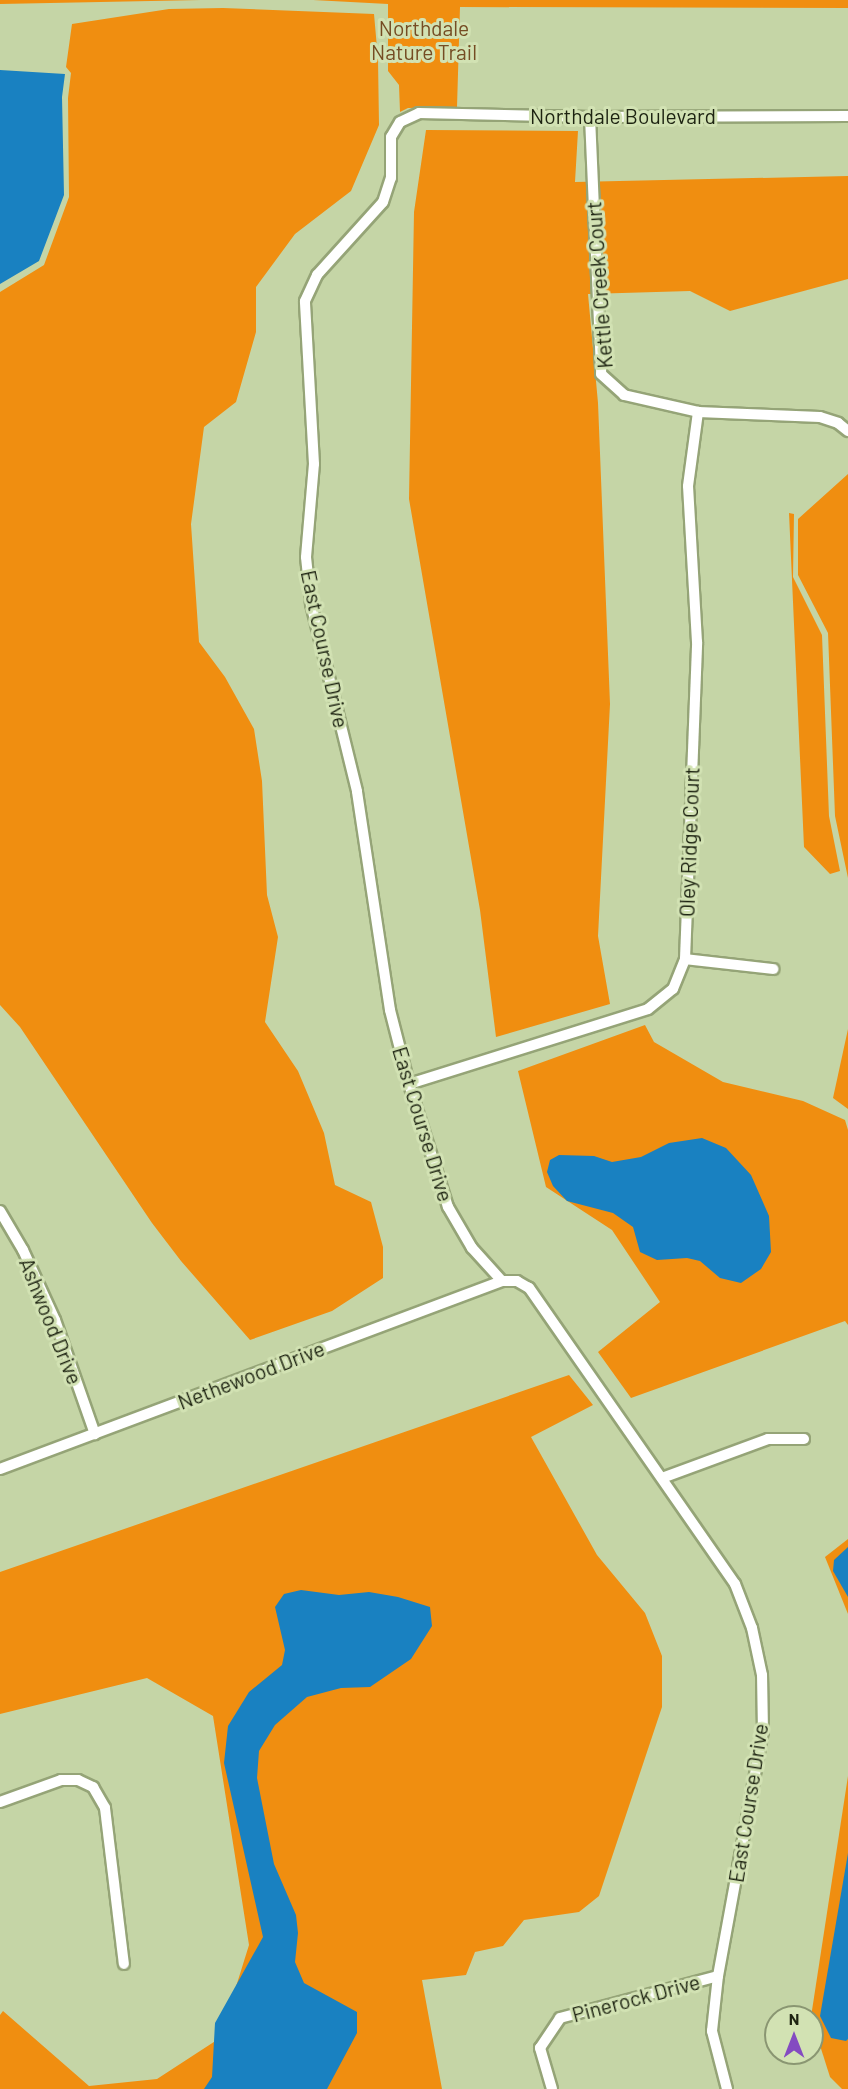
<!DOCTYPE html>
<html>
<head>
<meta charset="utf-8">
<style>
	body { margin:0 }
	#map { position:relative; width:848px; height:2089px; overflow:hidden; background:#c5d5a6; font-family:Barlow,sans-serif }
	div>[style] { position:absolute }
	.green>* { inset:0; background:#f08e10 }
	.water>* { inset:0; background:#1981c1 }
	.roads { filter:drop-shadow(2px 0 #95a477) drop-shadow(-2px 0 #95a477) drop-shadow(0 2px #95a477) drop-shadow(0 -2px #95a477) }
	.minor>* { height:10px; margin:-5px; padding:0 5px; transform-origin:5px; border-radius:5px; background:#fff }
	span { translate:-50% -50%; white-space:nowrap; text-align:center; line-height:1.15; -webkit-text-stroke:6px #d2e2b3; paint-order:stroke }
	.park-label { font-size:21px; color:#754c23 }
	.street-label { font-size:21px; color:#1d2311 }
	.north { position:absolute; left:764px; top:2005px; width:60px; height:60px; box-sizing:border-box; background:#d2e2b3; border:2px solid #8a9672; border-radius:50%; rotate:0deg; font-size:16px; font-weight:700; line-height:24px; text-align:center; color:#1d2311 }
	.north::after { content:''; display:block; margin:auto; width:21px; height:27px; background:#844bc1; clip-path:polygon(50% 0,100% 100%,50% 72%,0 100%) }
</style>
</head>
<body>
<div id="map">
	<div class="green">
		<i style="clip-path:polygon(0 0,201px 0,0 4px)"></i>
		<i style="clip-path:polygon(313px 0,848px 0,848px 8px,460px 7px,457px 107px,408px 108px,400px 112px,399px 85px,388px 71px,388px 4px)"></i>
		<i style="clip-path:polygon(223px 8px,374px 14px,378px 59px,379px 125px,351px 191px,295px 234px,256px 287px,256px 332px,236px 402px,204px 427px,191px 524px,199px 642px,225px 677px,254px 729px,262px 781px,267px 895px,278px 937px,265px 1022px,298px 1071px,324px 1133px,335px 1185px,371px 1202px,383px 1247px,383px 1278px,332px 1311px,250px 1340px,181px 1261px,152px 1223px,20px 1027px,0 1005px,0 292px,44px 265px,69px 197px,68px 98px,71px 73px,66px 67px,72px 24px,169px 9px)"></i>
		<i style="clip-path:polygon(426px 130px,578px 131px,575px 182px,848px 176px,848px 279px,730px 311px,690px 291px,588px 294px,598px 403px,610px 704px,598px 936px,610px 1004px,496px 1037px,480px 910px,409px 499px,414px 212px)"></i>
		<i style="clip-path:polygon(848px 474px,848px 878px,835px 816px,828px 633px,798px 575px,798px 519px)"></i>
		<i style="clip-path:polygon(789px 513px,794px 514px,793px 577px,822px 635px,829px 816px,840px 871px,830px 874px,804px 847px)"></i>
		<i style="clip-path:polygon(645px 1025px,654px 1042px,723px 1082px,803px 1101px,845px 1120px,848px 1130px,848px 1325px,845px 1321px,631px 1398px,598px 1352px,660px 1302px,612px 1230px,546px 1187px,518px 1071px)"></i>
		<i style="clip-path:polygon(848px 1029px,848px 1109px,833px 1098px)"></i>
		<i style="clip-path:polygon(569px 1375px,593px 1405px,531px 1437px,597px 1555px,645px 1613px,662px 1656px,662px 1707px,599px 1896px,579px 1912px,524px 1920px,503px 1946px,475px 1952px,466px 1975px,422px 1980px,442px 2089px,0 2089px,0 2015px,3px 2011px,89px 2086px,157px 2079px,220px 2038px,249px 1945px,213px 1716px,147px 1678px,0 1714px,0 1572px)"></i>
		<i style="clip-path:polygon(848px 1539px,848px 1614px,825px 1557px)"></i>
		<i style="clip-path:polygon(848px 1776px,848px 2089px,842px 2089px,830px 2077px,811px 2017px)"></i>
	</div>
	<div class="water">
		<i style="clip-path:polygon(0 70px,65px 74px,62px 97px,64px 195px,39px 261px,0 284px)"></i>
		<i style="clip-path:polygon(702px 1138px,726px 1148px,751px 1175px,769px 1216px,771px 1252px,761px 1269px,741px 1283px,720px 1278px,700px 1261px,687px 1258px,657px 1260px,640px 1252px,633px 1227px,613px 1213px,567px 1201px,553px 1186px,547px 1172px,550px 1160px,559px 1155px,594px 1156px,612px 1162px,641px 1157px,669px 1143px)"></i>
		<i style="clip-path:polygon(848px 1547px,848px 1597px,833px 1571px,834px 1560px)"></i>
		<i style="clip-path:polygon(301px 1590px,339px 1595px,369px 1592px,398px 1597px,430px 1607px,432px 1626px,411px 1659px,370px 1687px,341px 1688px,307px 1697px,275px 1725px,259px 1751px,257px 1778px,274px 1864px,296px 1915px,298px 1933px,295px 1962px,304px 1983px,357px 2012px,357px 2033px,327px 2089px,204px 2089px,212px 2077px,215px 2023px,263px 1937px,224px 1763px,228px 1726px,249px 1692px,282px 1665px,285px 1650px,275px 1607px,284px 1594px)"></i>
		<i style="clip-path:polygon(848px 1853px,848px 2039px,846px 2041px,831px 2038px,820px 2016px)"></i>
	</div>
	<div class="roads">
		<div class="minor">
			<i style="left:590px;top:117px;width:257px;rotate:87.5deg"></i>
			<i style="left:601px;top:374px;width:31px;rotate:42deg"></i>
			<i style="left:624px;top:395px;width:76px;rotate:12.9deg"></i>
			<i style="left:698px;top:412px;width:122px;rotate:2.3deg"></i>
			<i style="left:820px;top:417px;width:19px;rotate:18deg"></i>
			<i style="left:838px;top:423px;width:13px;rotate:39deg"></i>
			<i style="left:685px;top:959px;width:89px;rotate:6.5deg"></i>
			<i style="left:409px;top:1084px;width:250px;rotate:-17.4deg"></i>
			<i style="left:648px;top:1009px;width:32px;rotate:-39deg"></i>
			<i style="left:673px;top:989px;width:32px;rotate:-68deg"></i>
			<i style="left:685px;top:959px;width:317px;rotate:-87.8deg"></i>
			<i style="left:697px;top:642px;width:156px;rotate:-93.3deg"></i>
			<i style="left:688px;top:486px;width:75px;rotate:-82.3deg"></i>
			<i style="left:0;top:1211px;width:45px;rotate:59.5deg"></i>
			<i style="left:23px;top:1250px;width:77px;rotate:65.4deg"></i>
			<i style="left:55px;top:1320px;width:121px;rotate:70.7deg"></i>
			<i style="left:0;top:1469px;width:536px;rotate:-20.53deg"></i>
			<i style="left:662px;top:1478px;width:113px;rotate:-20.2deg"></i>
			<i style="left:768px;top:1439px;width:36px"></i>
			<i style="left:0;top:1802px;width:65px;rotate:-19.8deg"></i>
			<i style="left:61px;top:1780px;width:17px"></i>
			<i style="left:78px;top:1780px;width:17px;rotate:25deg"></i>
			<i style="left:93px;top:1787px;width:24px;rotate:60deg"></i>
			<i style="left:105px;top:1808px;width:157px;rotate:83.1deg"></i>
			<i style="left:552px;top:2089px;width:43px;rotate:-106.3deg"></i>
			<i style="left:540px;top:2048px;width:36px;rotate:-56deg"></i>
			<i style="left:560px;top:2018px;width:163px;rotate:-14.9deg"></i>
			<i style="left:727px;top:2089px;width:60px;rotate:-104.5deg"></i>
			<i style="left:712px;top:2031px;width:55px;rotate:-83.8deg"></i>
			<i style="left:718px;top:1976px;width:249px;rotate:-79.6deg"></i>
			<i style="left:763px;top:1731px;width:56px;rotate:-91deg"></i>
			<i style="left:762px;top:1675px;width:48px;rotate:-102deg"></i>
			<i style="left:752px;top:1628px;width:47px;rotate:-111.1deg"></i>
			<i style="left:735px;top:1584px;width:361px;rotate:-124.8deg"></i>
			<i style="left:529px;top:1288px;width:14px;rotate:-150deg"></i>
			<i style="left:517px;top:1281px;width:15px;rotate:180deg"></i>
			<i style="left:502px;top:1281px;width:45px;rotate:-132.3deg"></i>
			<i style="left:472px;top:1248px;width:48px;rotate:-120.3deg"></i>
			<i style="left:448px;top:1207px;width:129px;rotate:-107.6deg"></i>
			<i style="left:409px;top:1084px;width:76px;rotate:-104.4deg"></i>
			<i style="left:390px;top:1010px;width:221px;rotate:-98.6deg"></i>
			<i style="left:357px;top:791px;width:193px;rotate:-103.8deg"></i>
			<i style="left:311px;top:604px;width:47px;rotate:-96.1deg"></i>
			<i style="left:306px;top:557px;width:93px;rotate:-85.1deg"></i>
			<i style="left:314px;top:464px;width:163px;rotate:-93.2deg"></i>
			<i style="left:305px;top:301px;width:29px;rotate:-65deg"></i>
			<i style="left:317px;top:275px;width:98px;rotate:-47.9deg"></i>
			<i style="left:383px;top:202px;width:25px;rotate:-72deg"></i>
			<i style="left:391px;top:178px;width:41px;rotate:-90deg"></i>
			<i style="left:391px;top:137px;width:17px;rotate:-59deg"></i>
			<i style="left:400px;top:122px;width:21px;rotate:-25deg"></i>
			<i style="left:419px;top:113px;width:171px;rotate:1.3deg"></i>
			<i style="left:590px;top:117px;width:258px;rotate:-0.2deg"></i>
		</div>
	</div>
	<div class="park-label">
		<span style="left:424px;top:40px">Northdale<br>Nature Trail</span>
	</div>
	<div class="street-label">
		<span style="left:623px;top:116px">Northdale Boulevard</span>
		<span style="left:599px;top:285px;rotate:-94deg">Kettle Creek Court</span>
		<span style="left:325px;top:649px;rotate:78deg">East Course Drive</span>
		<span style="left:689px;top:842px;rotate:-88deg">Oley Ridge Court</span>
		<span style="left:423px;top:1124px;rotate:73deg">East Course Drive</span>
		<span style="left:51px;top:1321px;rotate:68deg">Ashwood Drive</span>
		<span style="left:251px;top:1375px;rotate:-21deg">Nethewood Drive</span>
		<span style="left:748px;top:1803px;rotate:-81deg">East Course Drive</span>
		<span style="left:636px;top:1998px;rotate:-15deg">Pinerock Drive</span>
	</div>
	<div class="north">N</div>
</div>
</body>
</html>
